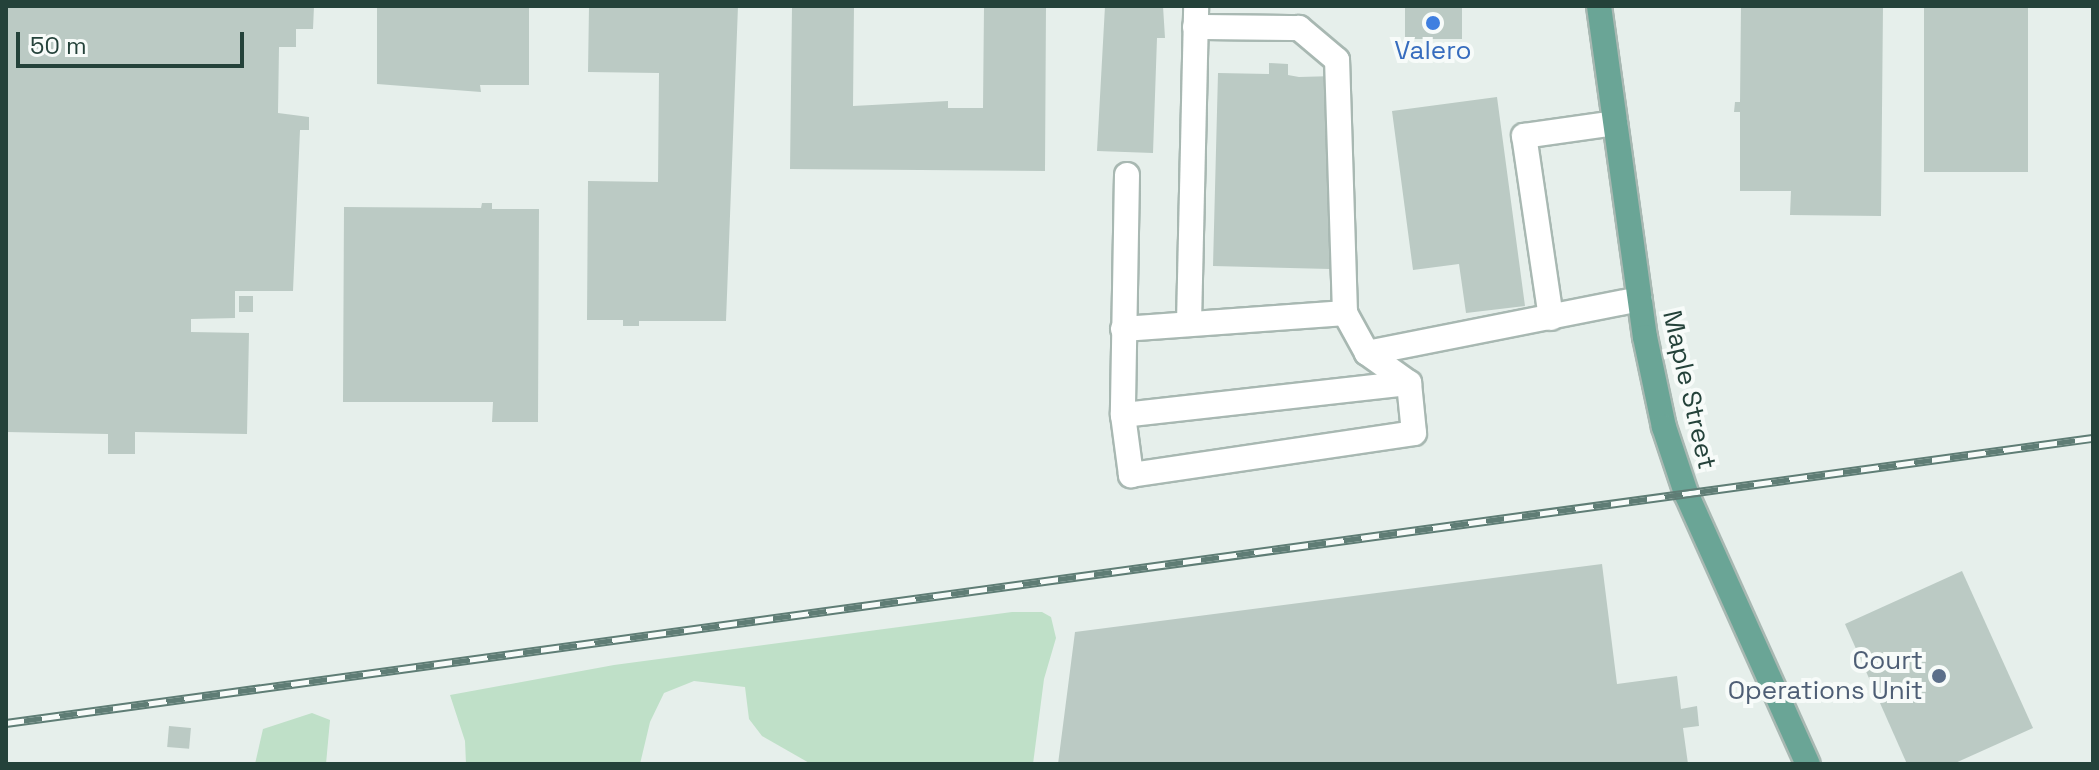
<!DOCTYPE html>
<html>
<head>
<meta charset="utf-8">
<style>
	body { margin:0 }
	#map { position:relative; width:2099px; height:770px; overflow:hidden; background:#e6efeb; font-family:"Space Grotesk",sans-serif }
	div>[style] { position:absolute }
	.green>* { inset:0; background:#bfe0c8 }
	.building>* { inset:0; background:#bbcac4; transform-origin:0 0 }
	.roads { filter:drop-shadow(2px 0 #a8b8b2) drop-shadow(-2px 0 #a8b8b2) drop-shadow(0 2px #a8b8b2) drop-shadow(0 -2px #a8b8b2) }
	.minor>* { height:24px; margin:-12px; padding:0 12px; transform-origin:12px; border-radius:12px; background:#fff }
	.major>* { height:24px; margin:-12px; padding:0 12px; transform-origin:12px; border-radius:12px; background:#6aa596 }
	.rail>* { height:9px; margin-top:-4.5px; transform-origin:0; background:repeating-linear-gradient(90deg,#f7fbf9 0 18px,#5f7d75 0 36px); box-sizing:border-box; border-block:2px solid #5f7d75 }
	.dots>* { width:22px; height:22px; translate:-50% -50%; box-sizing:border-box; border:4px solid #f7fbf9; border-radius:50% }
	span { translate:-50% -50%; white-space:nowrap; text-align:center; line-height:1.15; -webkit-text-stroke:8px #f7fbf9; paint-order:stroke }
	.shop-label { font-size:26px; color:#366cbe }
	.street-label { font-size:26px; color:#24423a }
	.service-label { font-size:26px; color:#4e5e75 }
	.right { translate:-100% -50%; text-align:right }
	.frame { position:absolute; inset:0; border:8px solid #24423a; pointer-events:none }
	.scale { position:absolute; left:16px; top:32px; width:228px; height:36px; box-sizing:border-box; border:4px solid #24423a; border-top:0; padding-left:10px; font-size:24px; line-height:28px; white-space:nowrap; color:#24423a; -webkit-text-stroke:6px #f7fbf9; paint-order:stroke }
</style>
</head>
<body>
<div id="map">
	<div class="green">
		<i style="clip-path:polygon(1012px 612px,1042px 612px,1051px 617px,1056px 638px,1044px 679px,1033px 764px,811px 764px,762px 736px,749px 719px,745px 687px,694px 681px,664px 693px,650px 722px,640px 764px,466px 764px,465px 741px,450px 695px,614px 665px)"></i>
		<i style="clip-path:polygon(312px 713px,330px 720px,326px 764px,255px 764px,263px 729px)"></i>
	</div>
	<div class="building">
		<i style="clip-path:polygon(6px 6px,314px 6px,313px 29px,296px 29px,296px 47px,279px 47px,278px 113px,309px 117px,309px 130px,300px 130px,293px 291px,235px 291px,235px 318px,191px 319px,191px 332px,249px 333px,247px 434px,135px 432px,135px 454px,108px 454px,108px 434px,6px 432px)"></i>
		<i style="clip-path:polygon(377px 6px,529px 6px,529px 85px,480px 85px,481px 92px,377px 84px)"></i>
		<i style="clip-path:polygon(589px 6px,738px 6px,726px 321px,639px 321px,639px 326px,623px 326px,623px 320px,587px 320px,588px 181px,658px 182px,659px 73px,588px 72px)"></i>
		<i style="clip-path:polygon(792px 6px,854px 6px,853px 106px,948px 101px,948px 108px,983px 108px,984px 6px,1046px 6px,1045px 171px,790px 169px)"></i>
		<i style="clip-path:polygon(1105px 6px,1163px 6px,1165px 38px,1157px 38px,1153px 153px,1097px 151px)"></i>
		<i style="left:1405px;top:6px;width:57px;height:33px"></i>
		<i style="clip-path:polygon(1741px 6px,1883px 6px,1881px 216px,1790px 215px,1791px 191px,1740px 191px,1740px 112px,1734px 112px,1735px 102px,1740px 102px)"></i>
		<i style="left:1924px;top:6px;width:104px;height:166px"></i>
		<i style="clip-path:polygon(1269px 63px,1288px 64px,1288px 75px,1299px 77px,1335px 76px,1330px 269px,1213px 266px,1218px 73px,1269px 74px)"></i>
		<i style="clip-path:polygon(1497px 97px,1525px 306px,1466px 313px,1459px 264px,1413px 270px,1392px 111px)"></i>
		<i style="clip-path:polygon(482px 203px,492px 203px,492px 209px,539px 209px,538px 422px,492px 422px,493px 402px,343px 402px,344px 207px,481px 208px)"></i>
		<i style="left:239px;top:296px;width:14px;height:16px"></i>
		<i style="clip-path:polygon(1602px 564px,1617px 684px,1677px 676px,1681px 709px,1697px 706px,1699px 726px,1683px 728px,1688px 764px,1058px 764px,1075px 632px)"></i>
		<i style="clip-path:polygon(1962px 571px,2033px 728px,1953px 764px,1907px 764px,1845px 624px)"></i>
		<i style="left:169px;top:726px;width:22px;height:21px;rotate:5deg"></i>
	</div>
	<div class="roads">
		<div class="minor">
			<i style="left:1127px;top:175px;width:240px;rotate:91deg"></i>
			<i style="left:1123px;top:415px;width:61px;rotate:82.4deg"></i>
			<i style="left:1131px;top:475px;width:286px;rotate:-8.4deg"></i>
			<i style="left:1414px;top:433px;width:50px;rotate:-95.7deg"></i>
			<i style="left:1409px;top:383px;width:52px;rotate:-144.5deg"></i>
			<i style="left:1367px;top:353px;width:46px;rotate:-118.8deg"></i>
			<i style="left:1345px;top:313px;width:253px;rotate:-91.8deg"></i>
			<i style="left:1337px;top:60px;width:50px;rotate:-139.9deg"></i>
			<i style="left:1299px;top:28px;width:104px;rotate:-179.4deg"></i>
			<i style="left:1551px;top:318px;width:184px;rotate:-98.4deg"></i>
			<i style="left:1524px;top:136px;width:92px;rotate:-8.1deg"></i>
			<i style="left:1189px;top:323px;width:317px;rotate:-88.7deg"></i>
			<i style="left:1123px;top:329px;width:223px;rotate:-4.1deg"></i>
			<i style="left:1367px;top:353px;width:278px;rotate:-11.2deg"></i>
			<i style="left:1123px;top:415px;width:288px;rotate:-6.4deg"></i>
		</div>
		<div class="major">
			<i style="left:1599px;top:6px;width:334px;rotate:82.1deg"></i>
			<i style="left:1645px;top:337px;width:92px;rotate:78.1deg"></i>
			<i style="left:1664px;top:427px;width:70px;rotate:71.6deg"></i>
			<i style="left:1686px;top:493px;width:297px;rotate:65.8deg"></i>
		</div>
	</div>
	<div class="rail">
		<i style="left:6px;top:723px;width:2106px;rotate:-7.78deg"></i>
	</div>
	<div class="dots">
		<i style="left:1433px;top:23px;background:#3f7fe0"></i>
		<i style="left:1939px;top:676px;background:#5c6f8a"></i>
	</div>
	<div class="shop-label">
		<span style="left:1433px;top:51px">Valero</span>
	</div>
	<div class="street-label">
		<span style="left:1689px;top:390px;rotate:77deg">Maple Street</span>
	</div>
	<div class="service-label">
		<span class="right" style="left:1923px;top:676px">Court<br>Operations Unit</span>
	</div>
	<div class="frame"></div>
	<div class="scale">50 m</div>
</div>
</body>
</html>
